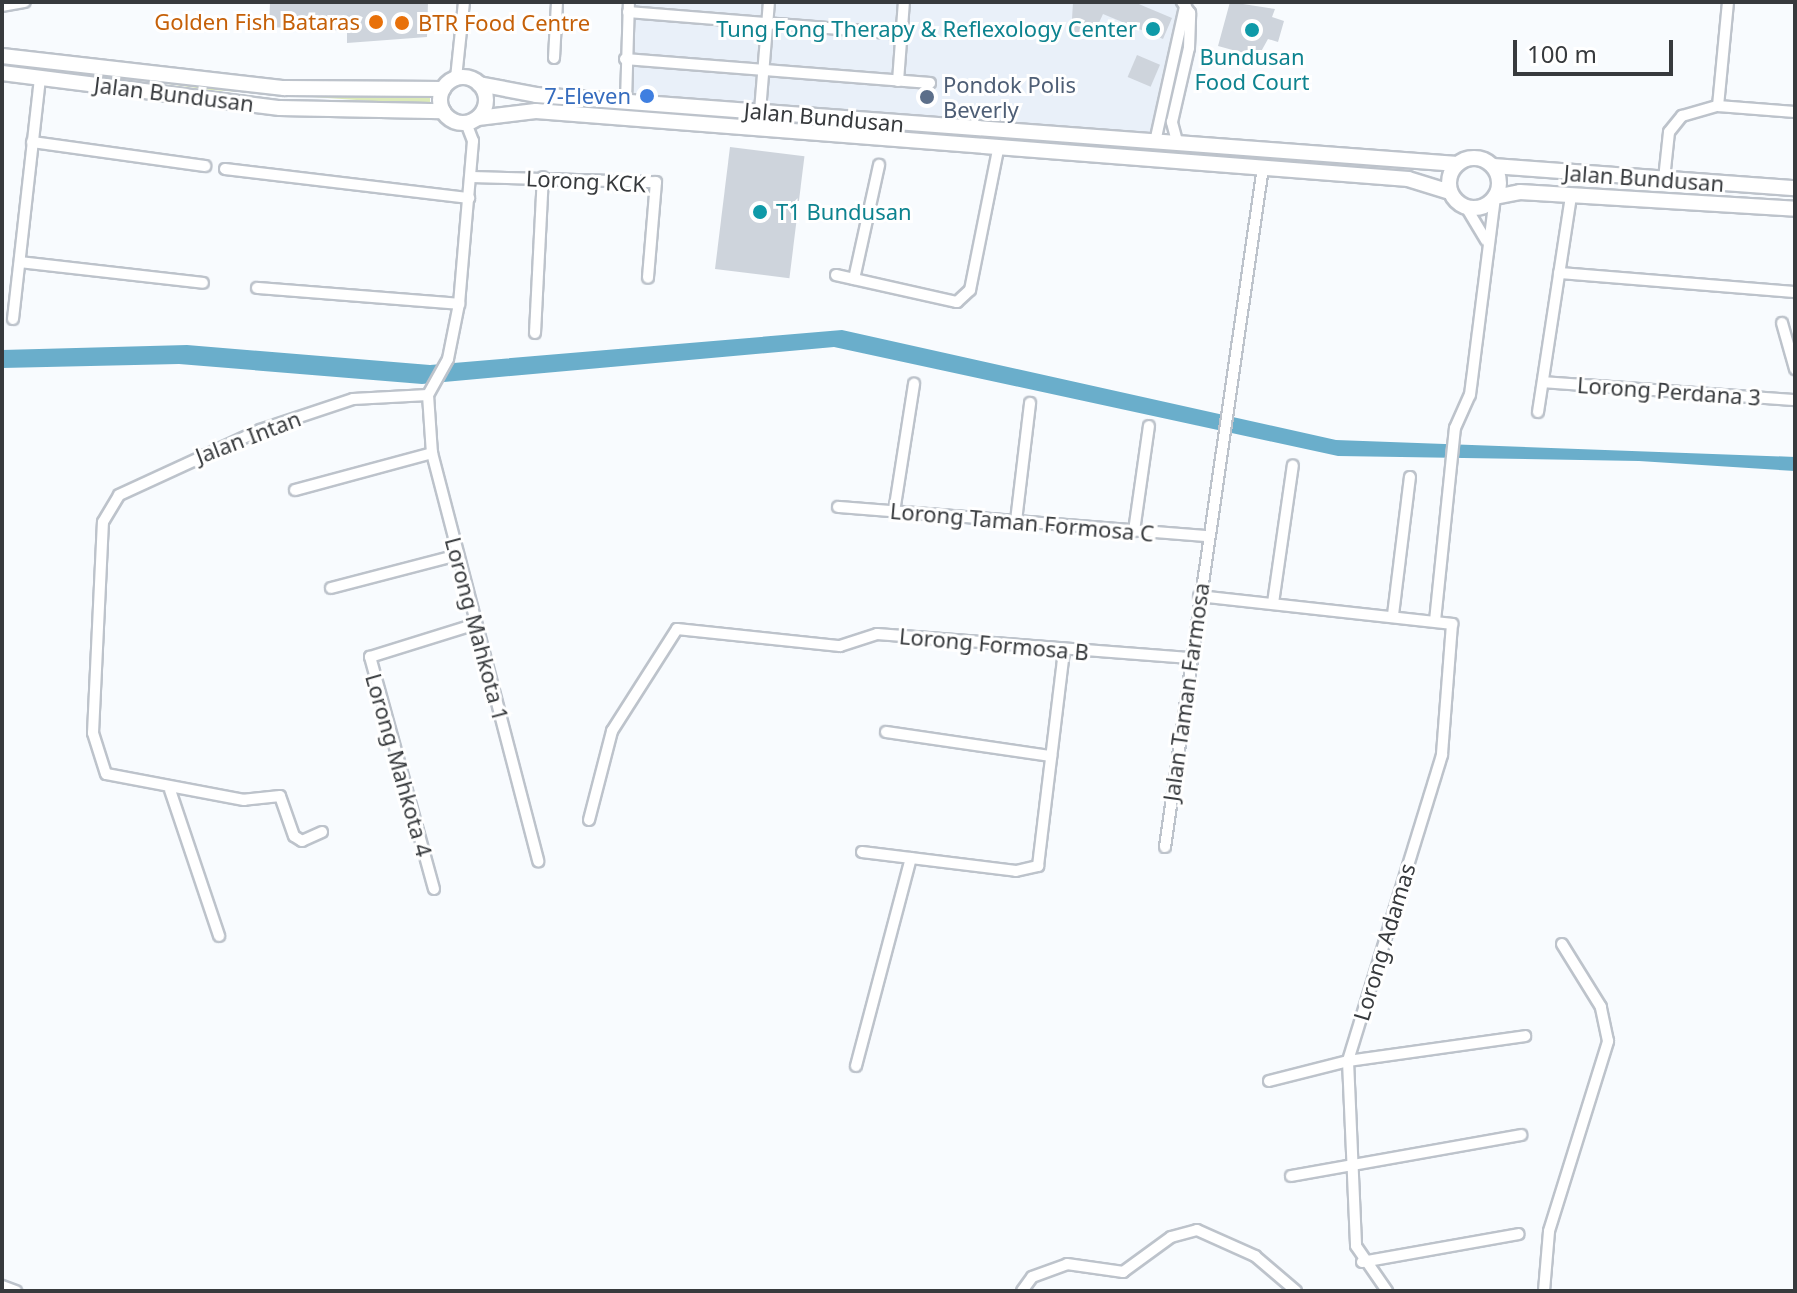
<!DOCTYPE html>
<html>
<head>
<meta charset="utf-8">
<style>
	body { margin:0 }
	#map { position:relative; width:1797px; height:1293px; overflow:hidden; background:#f8fbfe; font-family:"Noto Sans",sans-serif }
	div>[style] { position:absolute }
	.built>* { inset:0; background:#e9f0f9 }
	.green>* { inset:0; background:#dceab8 }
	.water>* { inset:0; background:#6aaecb }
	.building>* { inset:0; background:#ced4dc; transform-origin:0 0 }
	.roads { filter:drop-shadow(2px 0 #bdc3cb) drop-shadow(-2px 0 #bdc3cb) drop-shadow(0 2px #bdc3cb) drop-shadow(0 -2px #bdc3cb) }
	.minor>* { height:10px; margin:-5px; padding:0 5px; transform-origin:5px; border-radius:5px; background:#fff }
	.secondary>* { height:14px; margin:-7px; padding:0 7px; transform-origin:7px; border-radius:7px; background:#fff }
	.secondary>.ring { margin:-7px; padding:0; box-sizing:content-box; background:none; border:14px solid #fff; border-radius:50% }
	.dots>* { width:22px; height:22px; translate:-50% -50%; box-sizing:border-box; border:4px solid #fff; border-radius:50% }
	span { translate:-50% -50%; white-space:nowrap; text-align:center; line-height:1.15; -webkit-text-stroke:6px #fff; paint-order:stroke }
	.food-label { font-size:22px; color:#c56008 }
	.right { translate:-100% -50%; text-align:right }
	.left { translate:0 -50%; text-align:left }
	.culture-label { font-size:22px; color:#0d838f }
	.service-label { font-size:22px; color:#4e5e75 }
	.street-label { font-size:22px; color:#373a3d }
	.shop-label { font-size:22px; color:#366cbe }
	.frame { position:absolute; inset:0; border:4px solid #373a3d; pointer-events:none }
	.scale { position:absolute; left:1513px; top:40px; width:160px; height:36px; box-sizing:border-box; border:4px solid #373a3d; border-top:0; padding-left:10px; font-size:24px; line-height:28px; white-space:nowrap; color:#373a3d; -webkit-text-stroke:6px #fff; paint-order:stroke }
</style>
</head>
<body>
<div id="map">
	<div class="built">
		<i style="clip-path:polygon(629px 2px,1186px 2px,1155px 142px,626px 101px)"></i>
	</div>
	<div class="green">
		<i style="clip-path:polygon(2px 61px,299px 95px,430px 91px,430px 105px,211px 90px)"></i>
	</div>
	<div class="water">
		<i style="clip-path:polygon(842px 330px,1336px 440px,1795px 457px,1795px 471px,1639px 461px,1338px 456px,834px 347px,422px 384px,179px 364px,2px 368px,2px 350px,187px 345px,430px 365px)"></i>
	</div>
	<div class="building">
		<i style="clip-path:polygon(270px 2px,428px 2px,427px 37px,347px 43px,347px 31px,269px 27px)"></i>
		<i style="clip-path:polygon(1073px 2px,1134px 2px,1172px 18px,1163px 39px,1103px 14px,1092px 38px,1071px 36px)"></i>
		<i style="clip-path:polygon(1230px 2px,1275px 9px,1272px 17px,1284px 21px,1278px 42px,1268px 39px,1258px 57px,1218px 46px)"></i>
		<i style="left:1137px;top:55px;width:25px;height:24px;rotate:23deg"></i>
		<i style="left:730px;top:147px;width:75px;height:123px;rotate:7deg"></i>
	</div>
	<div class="roads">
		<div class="minor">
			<i style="left:2px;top:6px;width:23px;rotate:-10deg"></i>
			<i style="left:628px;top:12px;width:275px;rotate:4.6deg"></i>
			<i style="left:554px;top:58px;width:56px;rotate:-86.9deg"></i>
			<i style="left:625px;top:59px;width:306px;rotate:4.5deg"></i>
			<i style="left:456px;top:78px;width:76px;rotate:-84deg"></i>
			<i style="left:898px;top:81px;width:79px;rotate:-85.7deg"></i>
			<i style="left:626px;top:101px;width:99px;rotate:-88.3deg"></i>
			<i style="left:1718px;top:106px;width:103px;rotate:-84.5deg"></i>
			<i style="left:760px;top:111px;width:109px;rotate:-85.3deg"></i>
			<i style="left:32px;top:142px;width:175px;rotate:7.9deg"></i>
			<i style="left:1155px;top:142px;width:143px;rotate:-77.5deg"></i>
			<i style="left:1178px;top:145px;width:24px;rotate:-105deg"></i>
			<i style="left:1172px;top:122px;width:76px;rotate:-77.1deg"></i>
			<i style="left:1189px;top:48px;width:35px;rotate:-88deg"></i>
			<i style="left:1190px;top:13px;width:14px;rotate:-126deg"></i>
			<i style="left:225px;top:169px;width:246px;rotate:6.8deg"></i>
			<i style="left:472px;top:177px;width:184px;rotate:1.6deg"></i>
			<i style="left:656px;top:182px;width:96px;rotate:94.8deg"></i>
			<i style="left:1664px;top:179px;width:47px;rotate:-83.9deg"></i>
			<i style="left:1669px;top:132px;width:21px;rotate:-51deg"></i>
			<i style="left:1682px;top:116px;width:37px;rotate:-16deg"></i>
			<i style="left:1718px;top:106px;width:77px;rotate:4.5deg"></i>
			<i style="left:1466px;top:207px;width:39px;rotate:59deg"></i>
			<i style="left:20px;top:262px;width:184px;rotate:6.5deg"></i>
			<i style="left:1559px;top:273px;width:237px;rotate:4.6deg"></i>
			<i style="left:836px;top:275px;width:124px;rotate:12.6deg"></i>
			<i style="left:957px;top:302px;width:18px;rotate:-43deg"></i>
			<i style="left:970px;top:290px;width:143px;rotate:-78.7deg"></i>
			<i style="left:854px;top:279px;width:117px;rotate:-77.6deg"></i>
			<i style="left:257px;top:288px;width:203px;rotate:4.5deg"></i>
			<i style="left:13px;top:319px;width:244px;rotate:-83.6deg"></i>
			<i style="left:1782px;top:323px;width:48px;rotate:74.2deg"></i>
			<i style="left:535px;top:333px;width:156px;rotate:-87.1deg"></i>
			<i style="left:1543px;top:382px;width:253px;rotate:4.1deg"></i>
			<i style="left:428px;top:395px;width:58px;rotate:86.1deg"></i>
			<i style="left:432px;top:453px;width:422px;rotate:75.4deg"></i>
			<i style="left:1538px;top:412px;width:219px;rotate:-81.3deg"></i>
			<i style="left:295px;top:490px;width:142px;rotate:-15.1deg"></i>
			<i style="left:838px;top:507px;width:370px;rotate:4.5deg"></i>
			<i style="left:894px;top:512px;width:130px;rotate:-81.1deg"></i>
			<i style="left:1016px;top:521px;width:119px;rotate:-83.2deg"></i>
			<i style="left:1134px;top:531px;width:106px;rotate:-81.9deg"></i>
			<i style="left:331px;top:588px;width:131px;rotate:-14.6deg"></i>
			<i style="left:1199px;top:596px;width:255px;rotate:6.3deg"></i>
			<i style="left:1452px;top:624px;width:131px;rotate:94.4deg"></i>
			<i style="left:1442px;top:755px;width:320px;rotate:107.1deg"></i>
			<i style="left:1348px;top:1061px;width:185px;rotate:87.5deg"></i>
			<i style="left:1356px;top:1246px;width:55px;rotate:55.4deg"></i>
			<i style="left:1273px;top:603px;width:139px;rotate:-81.8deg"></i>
			<i style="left:1393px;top:615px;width:139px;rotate:-83deg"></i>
			<i style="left:1435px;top:621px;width:194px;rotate:-84.1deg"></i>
			<i style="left:1455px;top:428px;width:36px;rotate:-66deg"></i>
			<i style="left:1470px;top:395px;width:200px;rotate:-82.8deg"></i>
			<i style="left:886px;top:732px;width:167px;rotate:8.3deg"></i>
			<i style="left:170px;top:790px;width:154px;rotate:71.4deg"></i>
			<i style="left:589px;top:820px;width:92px;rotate:-75.5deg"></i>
			<i style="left:612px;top:731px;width:121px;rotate:-57.5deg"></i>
			<i style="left:677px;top:629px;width:164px;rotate:6deg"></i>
			<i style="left:840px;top:646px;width:39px;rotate:-18deg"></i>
			<i style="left:877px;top:634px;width:314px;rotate:4.4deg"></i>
			<i style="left:322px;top:832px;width:22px;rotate:156deg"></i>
			<i style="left:302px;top:841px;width:9px;rotate:-148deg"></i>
			<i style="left:294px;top:836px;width:42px;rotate:-109.3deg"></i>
			<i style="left:280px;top:796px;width:36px;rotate:174deg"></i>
			<i style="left:244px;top:800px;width:140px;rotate:-169.3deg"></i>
			<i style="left:106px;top:774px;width:43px;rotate:-107.6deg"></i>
			<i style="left:93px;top:733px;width:211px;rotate:-87.3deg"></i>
			<i style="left:103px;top:522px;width:31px;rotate:-59deg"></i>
			<i style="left:119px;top:495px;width:155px;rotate:-24.7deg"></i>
			<i style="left:260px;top:430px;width:98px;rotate:-18.4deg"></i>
			<i style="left:353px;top:399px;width:75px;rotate:-3.1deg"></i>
			<i style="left:428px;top:395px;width:41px;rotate:-60.9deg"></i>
			<i style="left:448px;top:359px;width:56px;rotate:-78.7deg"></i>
			<i style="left:459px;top:304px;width:164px;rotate:-85.1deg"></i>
			<i style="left:473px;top:141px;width:19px;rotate:-111deg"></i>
			<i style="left:1165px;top:847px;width:687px;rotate:-81.8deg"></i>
			<i style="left:862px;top:852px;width:155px;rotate:7deg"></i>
			<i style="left:1016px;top:871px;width:23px;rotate:-13deg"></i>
			<i style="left:1038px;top:866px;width:218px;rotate:-83.1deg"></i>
			<i style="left:434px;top:889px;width:241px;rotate:-105.4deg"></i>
			<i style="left:370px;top:657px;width:111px;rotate:-17.3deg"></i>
			<i style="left:856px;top:1066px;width:215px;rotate:-75.2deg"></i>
			<i style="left:1269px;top:1081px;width:81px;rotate:-14.2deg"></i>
			<i style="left:1348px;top:1061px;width:179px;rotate:-8deg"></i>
			<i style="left:1291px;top:1176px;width:234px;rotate:-10.1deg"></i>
			<i style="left:1362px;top:1262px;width:159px;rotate:-10.1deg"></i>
			<i style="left:2px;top:1286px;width:15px;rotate:20deg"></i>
			<i style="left:1022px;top:1291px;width:17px;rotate:-54deg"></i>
			<i style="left:1032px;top:1277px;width:37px;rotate:-20deg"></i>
			<i style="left:1067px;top:1264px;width:57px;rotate:8.1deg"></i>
			<i style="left:1123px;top:1272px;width:59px;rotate:-36.1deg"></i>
			<i style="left:1171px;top:1237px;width:27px;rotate:-15deg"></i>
			<i style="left:1197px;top:1230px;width:64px;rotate:24.1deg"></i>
			<i style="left:1255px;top:1256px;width:54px;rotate:40.5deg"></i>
			<i style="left:1544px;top:1291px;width:60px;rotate:-85.2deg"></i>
			<i style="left:1549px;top:1231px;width:199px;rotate:-72.7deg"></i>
			<i style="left:1608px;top:1041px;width:35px;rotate:-102deg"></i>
			<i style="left:1601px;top:1007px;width:74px;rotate:-121.8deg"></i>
		</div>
		<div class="secondary">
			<i style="left:2px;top:56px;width:284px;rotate:6.5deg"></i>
			<i style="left:284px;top:88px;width:159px;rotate:0.4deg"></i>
			<i style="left:2px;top:73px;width:280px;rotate:7.2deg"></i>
			<i style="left:280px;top:108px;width:163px;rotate:1.1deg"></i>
			<i class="ring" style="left:440px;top:77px;width:32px;height:32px"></i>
			<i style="left:479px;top:84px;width:58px;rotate:10.9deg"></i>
			<i style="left:536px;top:95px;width:924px;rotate:4.28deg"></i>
			<i style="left:478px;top:118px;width:58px;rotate:-6.9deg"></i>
			<i style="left:536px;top:111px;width:875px;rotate:4.46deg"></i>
			<i style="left:1408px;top:179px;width:44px;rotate:17.2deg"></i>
			<i class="ring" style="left:1449px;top:158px;width:36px;height:36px"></i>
			<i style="left:1493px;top:166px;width:303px;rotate:4.2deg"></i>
			<i style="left:1495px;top:197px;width:25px;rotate:-11deg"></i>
			<i style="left:1520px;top:192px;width:276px;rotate:3.5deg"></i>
		</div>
	</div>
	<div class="dots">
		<i style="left:376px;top:22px;background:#e8710a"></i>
		<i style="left:402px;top:23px;background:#e8710a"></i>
		<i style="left:1153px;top:29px;background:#0f9aa8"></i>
		<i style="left:1252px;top:30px;background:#0f9aa8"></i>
		<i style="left:647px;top:96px;background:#3f7fe0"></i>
		<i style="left:927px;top:97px;background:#5c6f8a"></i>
		<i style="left:760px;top:212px;background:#0f9aa8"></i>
	</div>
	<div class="food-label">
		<span class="right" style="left:360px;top:22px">Golden Fish Bataras</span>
		<span class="left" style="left:418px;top:23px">BTR Food Centre</span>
	</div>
	<div class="culture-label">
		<span class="right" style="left:1137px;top:29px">Tung Fong Therapy &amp; Reflexology Center</span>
		<span style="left:1252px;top:69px">Bundusan<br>Food Court</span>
		<span class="left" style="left:776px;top:212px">T1 Bundusan</span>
	</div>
	<div class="service-label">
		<span class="left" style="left:943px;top:97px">Pondok Polis<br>Beverly</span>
	</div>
	<div class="street-label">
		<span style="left:174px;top:94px;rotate:7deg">Jalan Bundusan</span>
		<span style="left:824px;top:117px;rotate:5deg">Jalan Bundusan</span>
		<span style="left:1644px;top:178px;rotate:4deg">Jalan Bundusan</span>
		<span style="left:586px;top:181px;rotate:3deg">Lorong KCK</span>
		<span style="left:1669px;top:391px;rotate:4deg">Lorong Perdana 3</span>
		<span style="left:248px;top:437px;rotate:-21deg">Jalan Intan</span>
		<span style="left:1022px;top:522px;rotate:5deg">Lorong Taman Formosa C</span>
		<span style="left:477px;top:629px;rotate:75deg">Lorong Mahkota 1</span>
		<span style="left:994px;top:644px;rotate:5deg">Lorong Formosa B</span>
		<span style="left:1186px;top:692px;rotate:-82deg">Jalan Taman Farmosa</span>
		<span style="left:399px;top:765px;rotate:74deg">Lorong Mahkota 4</span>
		<span style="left:1384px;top:942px;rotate:-73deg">Lorong Adamas</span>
	</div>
	<div class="shop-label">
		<span class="right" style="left:631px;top:96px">7-Eleven</span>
	</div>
	<div class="frame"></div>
	<div class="scale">100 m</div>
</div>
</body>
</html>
